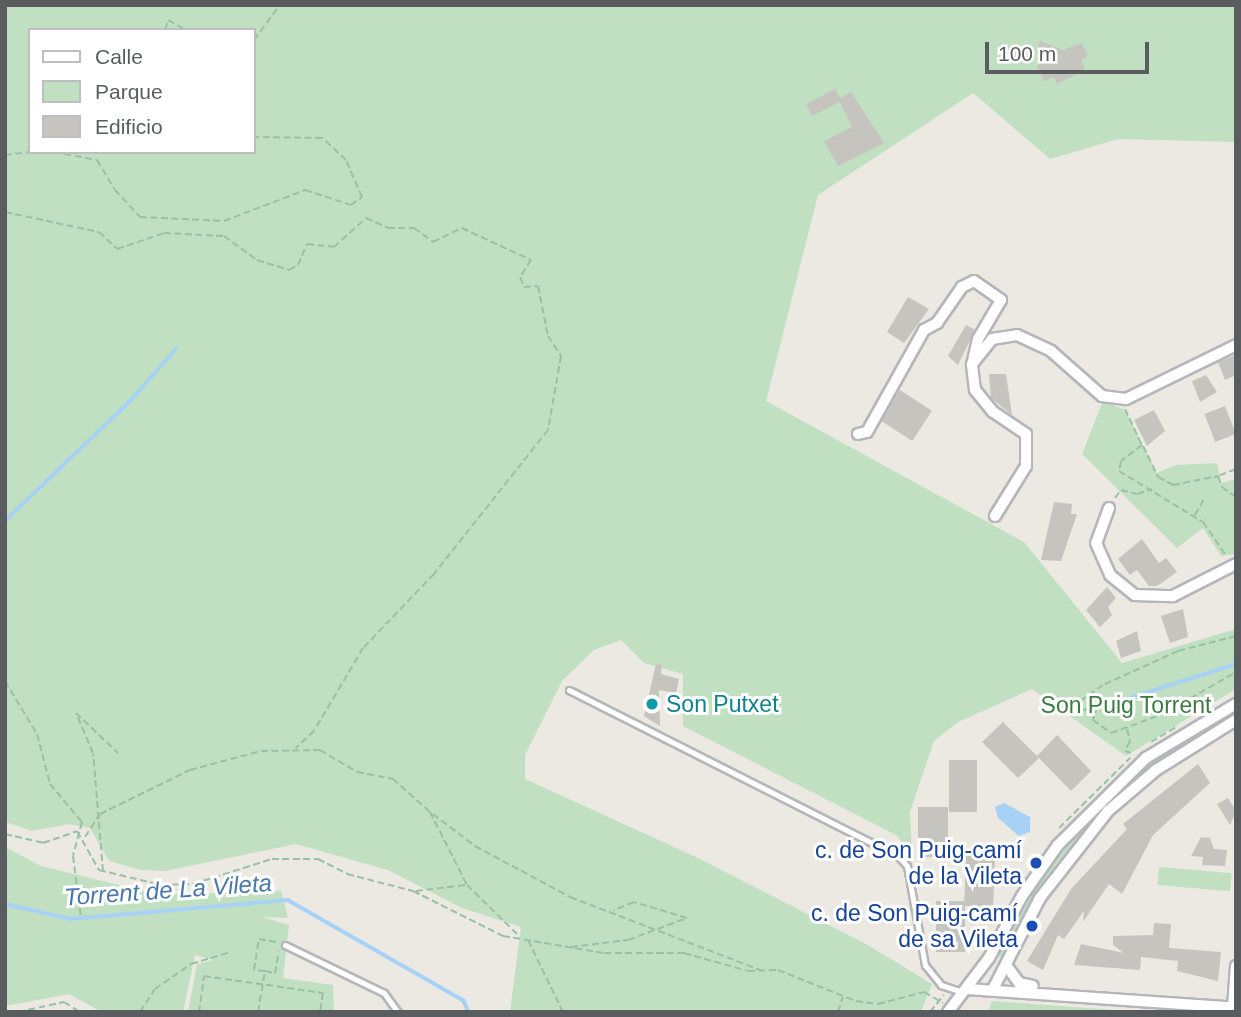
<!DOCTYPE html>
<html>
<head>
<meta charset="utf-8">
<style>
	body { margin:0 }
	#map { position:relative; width:1241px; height:1017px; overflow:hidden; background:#ebe9e1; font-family:Helvetica,sans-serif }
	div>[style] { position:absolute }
	.green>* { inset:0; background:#c0e0c1; transform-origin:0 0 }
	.water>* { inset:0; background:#a7d1f5 }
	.stream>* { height:3.5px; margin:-1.75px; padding:0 1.75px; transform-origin:1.75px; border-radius:1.75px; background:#a7d1f5 }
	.building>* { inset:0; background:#c6c4be; transform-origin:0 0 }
	.path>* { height:2px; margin-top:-1px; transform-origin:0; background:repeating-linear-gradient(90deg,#9ac0a6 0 7px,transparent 0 10.5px) }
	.roads { filter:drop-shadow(2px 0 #b4b6ba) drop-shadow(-2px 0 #b4b6ba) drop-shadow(0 2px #b4b6ba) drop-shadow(0 -2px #b4b6ba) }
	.lane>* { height:5px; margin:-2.5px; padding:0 2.5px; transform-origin:2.5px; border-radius:2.5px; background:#fff }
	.street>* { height:10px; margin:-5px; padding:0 5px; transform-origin:5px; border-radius:5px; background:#fff }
	.dots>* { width:19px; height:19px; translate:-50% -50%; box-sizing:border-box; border:4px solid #fff; border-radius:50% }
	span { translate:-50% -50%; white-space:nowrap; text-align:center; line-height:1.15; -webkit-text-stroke:6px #fff; paint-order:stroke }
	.culture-label { font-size:23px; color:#0d838f }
	.left { translate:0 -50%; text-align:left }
	.park-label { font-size:23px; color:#3d7c41 }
	.transit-label { font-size:23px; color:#164399 }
	.right { translate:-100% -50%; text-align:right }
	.water-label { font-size:24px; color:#4b78ac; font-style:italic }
	.frame { position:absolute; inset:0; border:7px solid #5a5d60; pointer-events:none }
	.legend { position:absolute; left:28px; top:28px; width:228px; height:126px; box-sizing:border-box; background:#fff; border:2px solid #bdbebf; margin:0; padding:9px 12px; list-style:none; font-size:21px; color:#5a5d60 }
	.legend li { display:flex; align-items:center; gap:14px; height:35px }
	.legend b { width:35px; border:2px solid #bdbebf }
	.scale { position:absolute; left:985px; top:42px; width:164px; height:32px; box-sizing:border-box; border:4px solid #5a5d60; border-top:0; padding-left:9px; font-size:21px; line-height:24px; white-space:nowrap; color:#5a5d60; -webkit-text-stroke:5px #fff; paint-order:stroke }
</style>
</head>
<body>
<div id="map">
	<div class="green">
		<i style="clip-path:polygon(evenodd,5px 5px,1236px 5px,1236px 142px,1118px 139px,1050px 159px,973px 93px,818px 195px,766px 401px,1024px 542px,1122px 663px,1236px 629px,1236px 689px,1126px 756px,1032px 689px,958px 722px,934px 741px,910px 812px,912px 854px,896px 835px,683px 726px,683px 674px,644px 663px,621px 640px,594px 650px,562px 681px,525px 755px,525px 779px,696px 857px,866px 944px,932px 984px,921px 1012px,510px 1012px,521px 927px,462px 908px,388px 870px,296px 844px,165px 871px,141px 870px,109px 861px,90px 828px,69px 824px,32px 831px,5px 822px,5px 5px,30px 30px,254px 30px,254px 152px,30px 152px,30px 30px)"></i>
		<i style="clip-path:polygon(1103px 401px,1125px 410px,1157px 473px,1176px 465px,1217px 463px,1221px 483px,1236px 479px,1236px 554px,1221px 556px,1203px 528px,1177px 548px,1082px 454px)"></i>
		<i style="clip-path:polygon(1236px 709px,1171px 752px,1102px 810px,1057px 863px,1001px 958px,997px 956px,1038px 883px,1083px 825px,1169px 748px)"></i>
		<i style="clip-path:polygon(5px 847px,41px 866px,160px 895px,281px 891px,288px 918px,262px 917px,289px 925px,283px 978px,333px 985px,334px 1012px,188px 1012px,197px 964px,213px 960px,195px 955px,183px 1012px,102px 1012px,69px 994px,5px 1006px)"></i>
		<i style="left:1159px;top:867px;width:73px;height:18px;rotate:5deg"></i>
		<i style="clip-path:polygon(992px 1001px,1141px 1012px,988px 1012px)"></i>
	</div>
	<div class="water">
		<i style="clip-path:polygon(1004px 803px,1030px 817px,1030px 832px,1019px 836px,998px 818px,995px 807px)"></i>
	</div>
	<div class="stream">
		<i style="left:5px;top:521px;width:175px;rotate:-43.8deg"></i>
		<i style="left:131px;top:400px;width:68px;rotate:-48.6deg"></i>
		<i style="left:1100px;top:697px;width:18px;rotate:16deg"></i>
		<i style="left:1117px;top:702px;width:125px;rotate:-17.7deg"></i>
		<i style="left:5px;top:904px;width:68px;rotate:12.8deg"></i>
		<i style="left:71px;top:919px;width:218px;rotate:-5deg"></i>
		<i style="left:288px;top:900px;width:203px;rotate:29.8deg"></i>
		<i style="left:464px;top:1001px;width:12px;rotate:66deg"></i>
	</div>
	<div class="building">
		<i style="clip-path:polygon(1040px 41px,1063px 50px,1082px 43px,1088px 56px,1081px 60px,1085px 70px,1057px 84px,1053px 77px,1044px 81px,1037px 66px,1049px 56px,1036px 52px)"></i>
		<i style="clip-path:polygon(835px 89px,840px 98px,851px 92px,884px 143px,838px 166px,824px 141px,852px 127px,840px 102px,812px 116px,806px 104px)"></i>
		<i style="clip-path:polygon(908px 297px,929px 309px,904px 343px,887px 332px)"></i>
		<i style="clip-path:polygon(966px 325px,975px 330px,958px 365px,948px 356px)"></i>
		<i style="clip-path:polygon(1236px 355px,1236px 375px,1225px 380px,1218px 362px)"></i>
		<i style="clip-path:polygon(989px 374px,1006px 374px,1012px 415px,991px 398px)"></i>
		<i style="clip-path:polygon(1206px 375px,1217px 392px,1200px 402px,1192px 381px)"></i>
		<i style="left:900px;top:390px;width:38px;height:36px;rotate:33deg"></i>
		<i style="left:1225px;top:406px;width:30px;height:22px;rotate:69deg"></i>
		<i style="clip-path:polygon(1154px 410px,1165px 431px,1147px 446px,1134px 420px)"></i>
		<i style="clip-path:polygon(1054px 502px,1072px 504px,1071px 514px,1077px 514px,1061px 561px,1041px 560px)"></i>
		<i style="clip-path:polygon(1142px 539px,1159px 563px,1166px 558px,1177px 572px,1157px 586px,1149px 586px,1137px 570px,1130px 575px,1118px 559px)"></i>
		<i style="clip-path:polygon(1107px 587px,1116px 598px,1108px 607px,1112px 615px,1100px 627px,1086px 610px)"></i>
		<i style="clip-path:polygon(1183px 609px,1188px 637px,1170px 643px,1161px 616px)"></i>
		<i style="clip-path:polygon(1137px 631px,1141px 651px,1121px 658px,1116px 641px)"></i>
		<i style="clip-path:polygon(656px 664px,662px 665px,661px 674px,679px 679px,676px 693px,659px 690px,660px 726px,644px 716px)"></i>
		<i style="clip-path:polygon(1003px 722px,1037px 756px,1057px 735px,1091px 771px,1071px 791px,1039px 758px,1018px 778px,982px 742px)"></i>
		<i style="left:977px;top:760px;width:52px;height:28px;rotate:90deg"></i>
		<i style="clip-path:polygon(1198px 764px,1210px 783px,1153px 835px,1122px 894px,1109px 884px,1083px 922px,1084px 911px,1064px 939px,1058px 935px,1043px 970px,1027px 961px,1071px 889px,1127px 829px,1123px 824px)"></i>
		<i style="clip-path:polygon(1228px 798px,1236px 811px,1230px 825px,1217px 804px)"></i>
		<i style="left:918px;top:807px;width:30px;height:50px"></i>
		<i style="clip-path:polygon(1201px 837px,1210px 838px,1214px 849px,1227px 850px,1225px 866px,1202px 865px,1203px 857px,1191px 856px)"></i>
		<i style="left:966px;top:854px;width:29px;height:52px;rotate:2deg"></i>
		<i style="left:936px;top:901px;width:29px;height:51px"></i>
		<i style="clip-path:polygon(1154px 923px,1171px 924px,1169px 948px,1221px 952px,1218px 981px,1177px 971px,1178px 961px,1141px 957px,1140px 970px,1074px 965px,1081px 944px,1124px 953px,1113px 945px,1113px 936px,1153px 935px)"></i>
	</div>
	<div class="path">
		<i style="left:165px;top:30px;width:10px;rotate:-73deg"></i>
		<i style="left:168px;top:20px;width:21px;rotate:29deg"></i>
		<i style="left:254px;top:40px;width:44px;rotate:-53.4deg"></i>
		<i style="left:54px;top:152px;width:44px;rotate:10.5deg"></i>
		<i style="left:97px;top:160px;width:35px;rotate:59deg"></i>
		<i style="left:115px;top:190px;width:37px;rotate:47deg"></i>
		<i style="left:140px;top:217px;width:84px;rotate:2.7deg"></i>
		<i style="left:224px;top:221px;width:87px;rotate:-20.9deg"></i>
		<i style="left:305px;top:190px;width:48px;rotate:18.1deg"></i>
		<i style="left:351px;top:205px;width:14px;rotate:-36deg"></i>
		<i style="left:362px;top:197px;width:40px;rotate:-113.4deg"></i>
		<i style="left:346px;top:160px;width:33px;rotate:-137deg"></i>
		<i style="left:322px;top:138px;width:68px;rotate:-179.2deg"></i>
		<i style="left:5px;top:155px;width:25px;rotate:-7deg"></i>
		<i style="left:5px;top:212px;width:96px;rotate:12deg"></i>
		<i style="left:99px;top:232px;width:25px;rotate:43deg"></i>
		<i style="left:117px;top:249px;width:50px;rotate:-18.8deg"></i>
		<i style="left:164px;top:233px;width:60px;rotate:2.9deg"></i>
		<i style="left:224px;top:236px;width:41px;rotate:36deg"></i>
		<i style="left:257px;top:260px;width:34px;rotate:17deg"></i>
		<i style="left:289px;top:270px;width:10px;rotate:-29deg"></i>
		<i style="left:298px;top:265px;width:23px;rotate:-67deg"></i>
		<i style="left:307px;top:244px;width:27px;rotate:6deg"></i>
		<i style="left:334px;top:247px;width:43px;rotate:-42.2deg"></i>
		<i style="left:366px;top:218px;width:24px;rotate:24deg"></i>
		<i style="left:388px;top:228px;width:26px"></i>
		<i style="left:414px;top:228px;width:24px;rotate:36deg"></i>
		<i style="left:433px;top:242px;width:32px;rotate:-26deg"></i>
		<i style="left:462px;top:228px;width:76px;rotate:24.9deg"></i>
		<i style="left:531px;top:260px;width:20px;rotate:123deg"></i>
		<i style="left:520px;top:277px;width:11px;rotate:68deg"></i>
		<i style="left:524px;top:287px;width:14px;rotate:-4deg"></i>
		<i style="left:538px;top:286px;width:51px;rotate:78.7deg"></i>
		<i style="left:548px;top:336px;width:24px;rotate:57deg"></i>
		<i style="left:561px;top:356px;width:75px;rotate:100deg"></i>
		<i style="left:548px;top:430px;width:184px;rotate:128.4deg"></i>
		<i style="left:434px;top:574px;width:103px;rotate:133.8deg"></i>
		<i style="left:363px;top:648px;width:96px;rotate:120.6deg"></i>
		<i style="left:314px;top:731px;width:25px;rotate:137deg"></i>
		<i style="left:1125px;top:409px;width:40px;rotate:65deg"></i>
		<i style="left:1142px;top:445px;width:26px;rotate:143deg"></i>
		<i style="left:1121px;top:461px;width:10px;rotate:101deg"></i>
		<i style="left:1119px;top:471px;width:98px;rotate:31.3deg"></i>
		<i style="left:1203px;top:522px;width:42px;rotate:55.6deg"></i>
		<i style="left:1143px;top:446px;width:34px;rotate:64deg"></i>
		<i style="left:1158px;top:477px;width:17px;rotate:28deg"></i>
		<i style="left:1173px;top:485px;width:46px;rotate:-11.3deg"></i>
		<i style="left:1236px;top:469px;width:19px;rotate:159deg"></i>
		<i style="left:1218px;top:476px;width:12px;rotate:70deg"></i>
		<i style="left:1222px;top:487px;width:17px;rotate:36deg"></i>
		<i style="left:1115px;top:498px;width:10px;rotate:-53deg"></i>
		<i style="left:1121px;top:490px;width:16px;rotate:14deg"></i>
		<i style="left:1137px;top:494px;width:16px;rotate:-18deg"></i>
		<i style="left:1195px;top:515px;width:21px;rotate:-61deg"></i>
		<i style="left:1236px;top:636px;width:60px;rotate:165.5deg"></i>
		<i style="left:1178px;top:651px;width:82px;rotate:155.6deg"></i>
		<i style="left:1103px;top:685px;width:32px;rotate:145deg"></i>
		<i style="left:1077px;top:703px;width:9px;rotate:63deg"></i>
		<i style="left:1081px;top:711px;width:17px;rotate:-17deg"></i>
		<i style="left:1097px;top:706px;width:15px;rotate:106deg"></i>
		<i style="left:1093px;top:720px;width:22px;rotate:36deg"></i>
		<i style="left:1111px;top:733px;width:55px;rotate:-20.1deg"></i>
		<i style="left:1163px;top:714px;width:84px;rotate:-29.9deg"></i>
		<i style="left:5px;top:681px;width:62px;rotate:58.9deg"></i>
		<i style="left:37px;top:734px;width:52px;rotate:75.4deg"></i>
		<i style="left:50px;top:784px;width:50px;rotate:49.9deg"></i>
		<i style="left:82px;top:822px;width:35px;rotate:105deg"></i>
		<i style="left:73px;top:856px;width:63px;rotate:82.6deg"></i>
		<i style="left:1127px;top:729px;width:12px;rotate:76deg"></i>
		<i style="left:1130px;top:741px;width:11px;rotate:117deg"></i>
		<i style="left:1125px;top:751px;width:6px;rotate:18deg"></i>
		<i style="left:1151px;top:742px;width:29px;rotate:-31deg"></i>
		<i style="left:433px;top:814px;width:53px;rotate:37.3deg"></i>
		<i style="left:475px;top:846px;width:108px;rotate:28.2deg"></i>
		<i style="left:570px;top:897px;width:204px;rotate:21deg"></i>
		<i style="left:1059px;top:828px;width:100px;rotate:-44.6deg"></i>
		<i style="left:5px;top:834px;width:39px;rotate:13deg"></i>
		<i style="left:43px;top:843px;width:36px;rotate:-19deg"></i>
		<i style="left:77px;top:831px;width:45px;rotate:60.6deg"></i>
		<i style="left:99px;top:870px;width:64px;rotate:13.6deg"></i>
		<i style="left:161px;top:885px;width:32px;rotate:-2deg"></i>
		<i style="left:193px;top:884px;width:83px;rotate:-17.6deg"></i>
		<i style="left:272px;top:859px;width:46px"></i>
		<i style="left:318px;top:859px;width:33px;rotate:27deg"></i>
		<i style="left:347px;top:874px;width:68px;rotate:14.4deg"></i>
		<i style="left:413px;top:891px;width:101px;rotate:26.6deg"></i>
		<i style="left:503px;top:936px;width:102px;rotate:9.6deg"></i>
		<i style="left:604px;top:953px;width:80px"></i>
		<i style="left:684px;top:953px;width:66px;rotate:15.7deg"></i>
		<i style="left:748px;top:971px;width:30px;rotate:-2deg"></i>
		<i style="left:778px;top:970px;width:84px;rotate:21.7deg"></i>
		<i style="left:856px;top:1001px;width:22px;rotate:8deg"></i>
		<i style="left:878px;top:1004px;width:48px;rotate:-14.6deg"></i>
		<i style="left:924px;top:992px;width:22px;rotate:30deg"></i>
		<i style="left:85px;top:837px;width:27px;rotate:-57deg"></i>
		<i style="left:100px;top:814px;width:100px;rotate:-26.1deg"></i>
		<i style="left:190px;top:770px;width:73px;rotate:-15deg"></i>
		<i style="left:261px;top:751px;width:59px;rotate:-1deg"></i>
		<i style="left:320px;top:750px;width:43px;rotate:30.7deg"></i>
		<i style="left:357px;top:772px;width:37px;rotate:11deg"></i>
		<i style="left:393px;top:779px;width:50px;rotate:41.7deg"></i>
		<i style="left:430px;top:812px;width:82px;rotate:63.1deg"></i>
		<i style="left:467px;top:885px;width:70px;rotate:44.4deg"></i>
		<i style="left:103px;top:871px;width:118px;rotate:-94.8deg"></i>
		<i style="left:93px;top:753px;width:43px;rotate:-113deg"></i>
		<i style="left:76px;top:713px;width:58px;rotate:43.6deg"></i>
		<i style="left:416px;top:891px;width:50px;rotate:-6.8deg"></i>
		<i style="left:528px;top:940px;width:80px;rotate:64.1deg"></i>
		<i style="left:571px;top:947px;width:57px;rotate:-7deg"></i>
		<i style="left:628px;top:940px;width:63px;rotate:-20.4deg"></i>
		<i style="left:687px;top:918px;width:55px;rotate:-163.2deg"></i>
		<i style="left:634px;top:902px;width:22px;rotate:158deg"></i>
		<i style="left:265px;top:971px;width:11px;rotate:-175deg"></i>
		<i style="left:254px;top:970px;width:31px;rotate:-81deg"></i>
		<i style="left:259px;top:939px;width:17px;rotate:10deg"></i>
		<i style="left:18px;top:1012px;width:47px;rotate:-12.3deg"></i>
		<i style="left:64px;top:1002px;width:19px;rotate:32deg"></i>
		<i style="left:140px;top:1012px;width:27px;rotate:-57deg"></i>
		<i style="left:155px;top:989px;width:44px;rotate:-34.8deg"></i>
		<i style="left:191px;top:964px;width:39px;rotate:-17deg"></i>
		<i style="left:199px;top:1012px;width:36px;rotate:-82deg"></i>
		<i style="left:204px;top:976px;width:120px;rotate:8.1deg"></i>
		<i style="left:323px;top:993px;width:19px;rotate:99deg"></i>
		<i style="left:258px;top:1012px;width:42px;rotate:-80.3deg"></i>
		<i style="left:265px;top:971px;width:10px;rotate:11deg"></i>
		<i style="left:275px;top:973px;width:22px;rotate:-80deg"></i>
		<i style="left:838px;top:1012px;width:16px;rotate:-72deg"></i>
		<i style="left:930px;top:1012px;width:22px;rotate:-51deg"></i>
	</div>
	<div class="roads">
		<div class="lane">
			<i style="left:569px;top:690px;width:370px;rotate:26.8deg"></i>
			<i style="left:899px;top:857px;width:12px;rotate:48deg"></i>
			<i style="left:907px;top:866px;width:101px;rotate:79.7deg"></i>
			<i style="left:925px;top:965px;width:26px;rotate:51deg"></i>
			<i style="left:941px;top:985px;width:22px;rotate:18deg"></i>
			<i style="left:285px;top:945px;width:110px;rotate:25.9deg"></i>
			<i style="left:384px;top:993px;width:24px;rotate:54deg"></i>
		</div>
		<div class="street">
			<i style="left:858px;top:434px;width:9px;rotate:-13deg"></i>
			<i style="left:867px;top:432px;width:117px;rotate:-60.8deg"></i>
			<i style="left:924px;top:330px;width:15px;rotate:-28deg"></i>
			<i style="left:937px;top:323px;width:44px;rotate:-55.2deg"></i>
			<i style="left:962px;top:287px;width:13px;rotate:-27deg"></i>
			<i style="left:974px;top:281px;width:33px;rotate:35deg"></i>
			<i style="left:1001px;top:300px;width:45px;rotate:120.5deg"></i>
			<i style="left:978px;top:339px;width:22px;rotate:103deg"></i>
			<i style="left:1109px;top:508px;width:37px;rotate:110deg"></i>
			<i style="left:1096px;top:543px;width:35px;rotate:66deg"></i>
			<i style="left:1110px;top:575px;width:32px;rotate:39deg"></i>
			<i style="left:1135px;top:595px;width:38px;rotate:2deg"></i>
			<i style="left:1173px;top:596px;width:71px;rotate:-26.9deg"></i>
			<i style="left:995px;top:516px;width:59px;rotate:-58.2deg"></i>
			<i style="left:1026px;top:466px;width:32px;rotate:-90deg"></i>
			<i style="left:1026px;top:434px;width:40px;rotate:-146deg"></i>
			<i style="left:993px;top:412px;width:28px;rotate:-129deg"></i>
			<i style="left:975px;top:390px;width:26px;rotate:-97deg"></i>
			<i style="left:972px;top:364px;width:32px;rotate:-51deg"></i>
			<i style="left:992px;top:339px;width:25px;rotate:-9deg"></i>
			<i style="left:1017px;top:335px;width:38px;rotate:25deg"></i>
			<i style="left:1051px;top:351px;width:68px;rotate:41.4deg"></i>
			<i style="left:1102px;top:396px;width:24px;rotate:7deg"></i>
			<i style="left:1126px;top:399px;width:123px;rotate:-26.1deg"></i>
			<i style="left:1006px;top:965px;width:22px;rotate:54deg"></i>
			<i style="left:1019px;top:983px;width:14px;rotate:12deg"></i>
			<i style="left:967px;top:989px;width:270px;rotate:4deg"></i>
			<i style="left:993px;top:989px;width:102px;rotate:-62.7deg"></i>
			<i style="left:1040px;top:898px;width:110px;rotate:-52deg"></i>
			<i style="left:1108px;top:811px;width:63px;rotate:-40.5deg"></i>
			<i style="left:1156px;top:770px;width:94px;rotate:-32deg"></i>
			<i style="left:1233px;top:1007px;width:41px;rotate:-85.8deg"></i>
			<i style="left:948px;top:1012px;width:68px;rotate:-52.8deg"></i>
			<i style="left:989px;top:958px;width:70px;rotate:-62deg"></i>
			<i style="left:1022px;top:896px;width:62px;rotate:-54.8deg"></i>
			<i style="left:1058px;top:845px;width:124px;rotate:-44.7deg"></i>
			<i style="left:1146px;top:758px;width:105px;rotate:-31deg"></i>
		</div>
	</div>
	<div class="dots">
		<i style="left:652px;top:704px;background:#0f9aa8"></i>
		<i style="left:1036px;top:863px;background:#1a4fb4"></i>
		<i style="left:1032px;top:926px;background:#1a4fb4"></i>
	</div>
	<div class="culture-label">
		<span class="left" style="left:666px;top:704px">Son Putxet</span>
	</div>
	<div class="park-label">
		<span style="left:1126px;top:705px">Son Puig Torrent</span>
	</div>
	<div class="transit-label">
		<span class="right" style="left:1022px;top:863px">c. de Son Puig-camí<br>de la Vileta</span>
		<span class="right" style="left:1018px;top:926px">c. de Son Puig-camí<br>de sa Vileta</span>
	</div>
	<div class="water-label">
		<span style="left:168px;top:890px;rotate:-4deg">Torrent de La Vileta</span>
	</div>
	<div class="frame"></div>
	<ul class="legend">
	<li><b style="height:9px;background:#fff"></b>Calle</li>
	<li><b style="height:19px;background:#c0e0c1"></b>Parque</li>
	<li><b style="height:19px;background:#c6c4be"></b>Edificio</li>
	</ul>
	<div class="scale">100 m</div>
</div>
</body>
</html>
